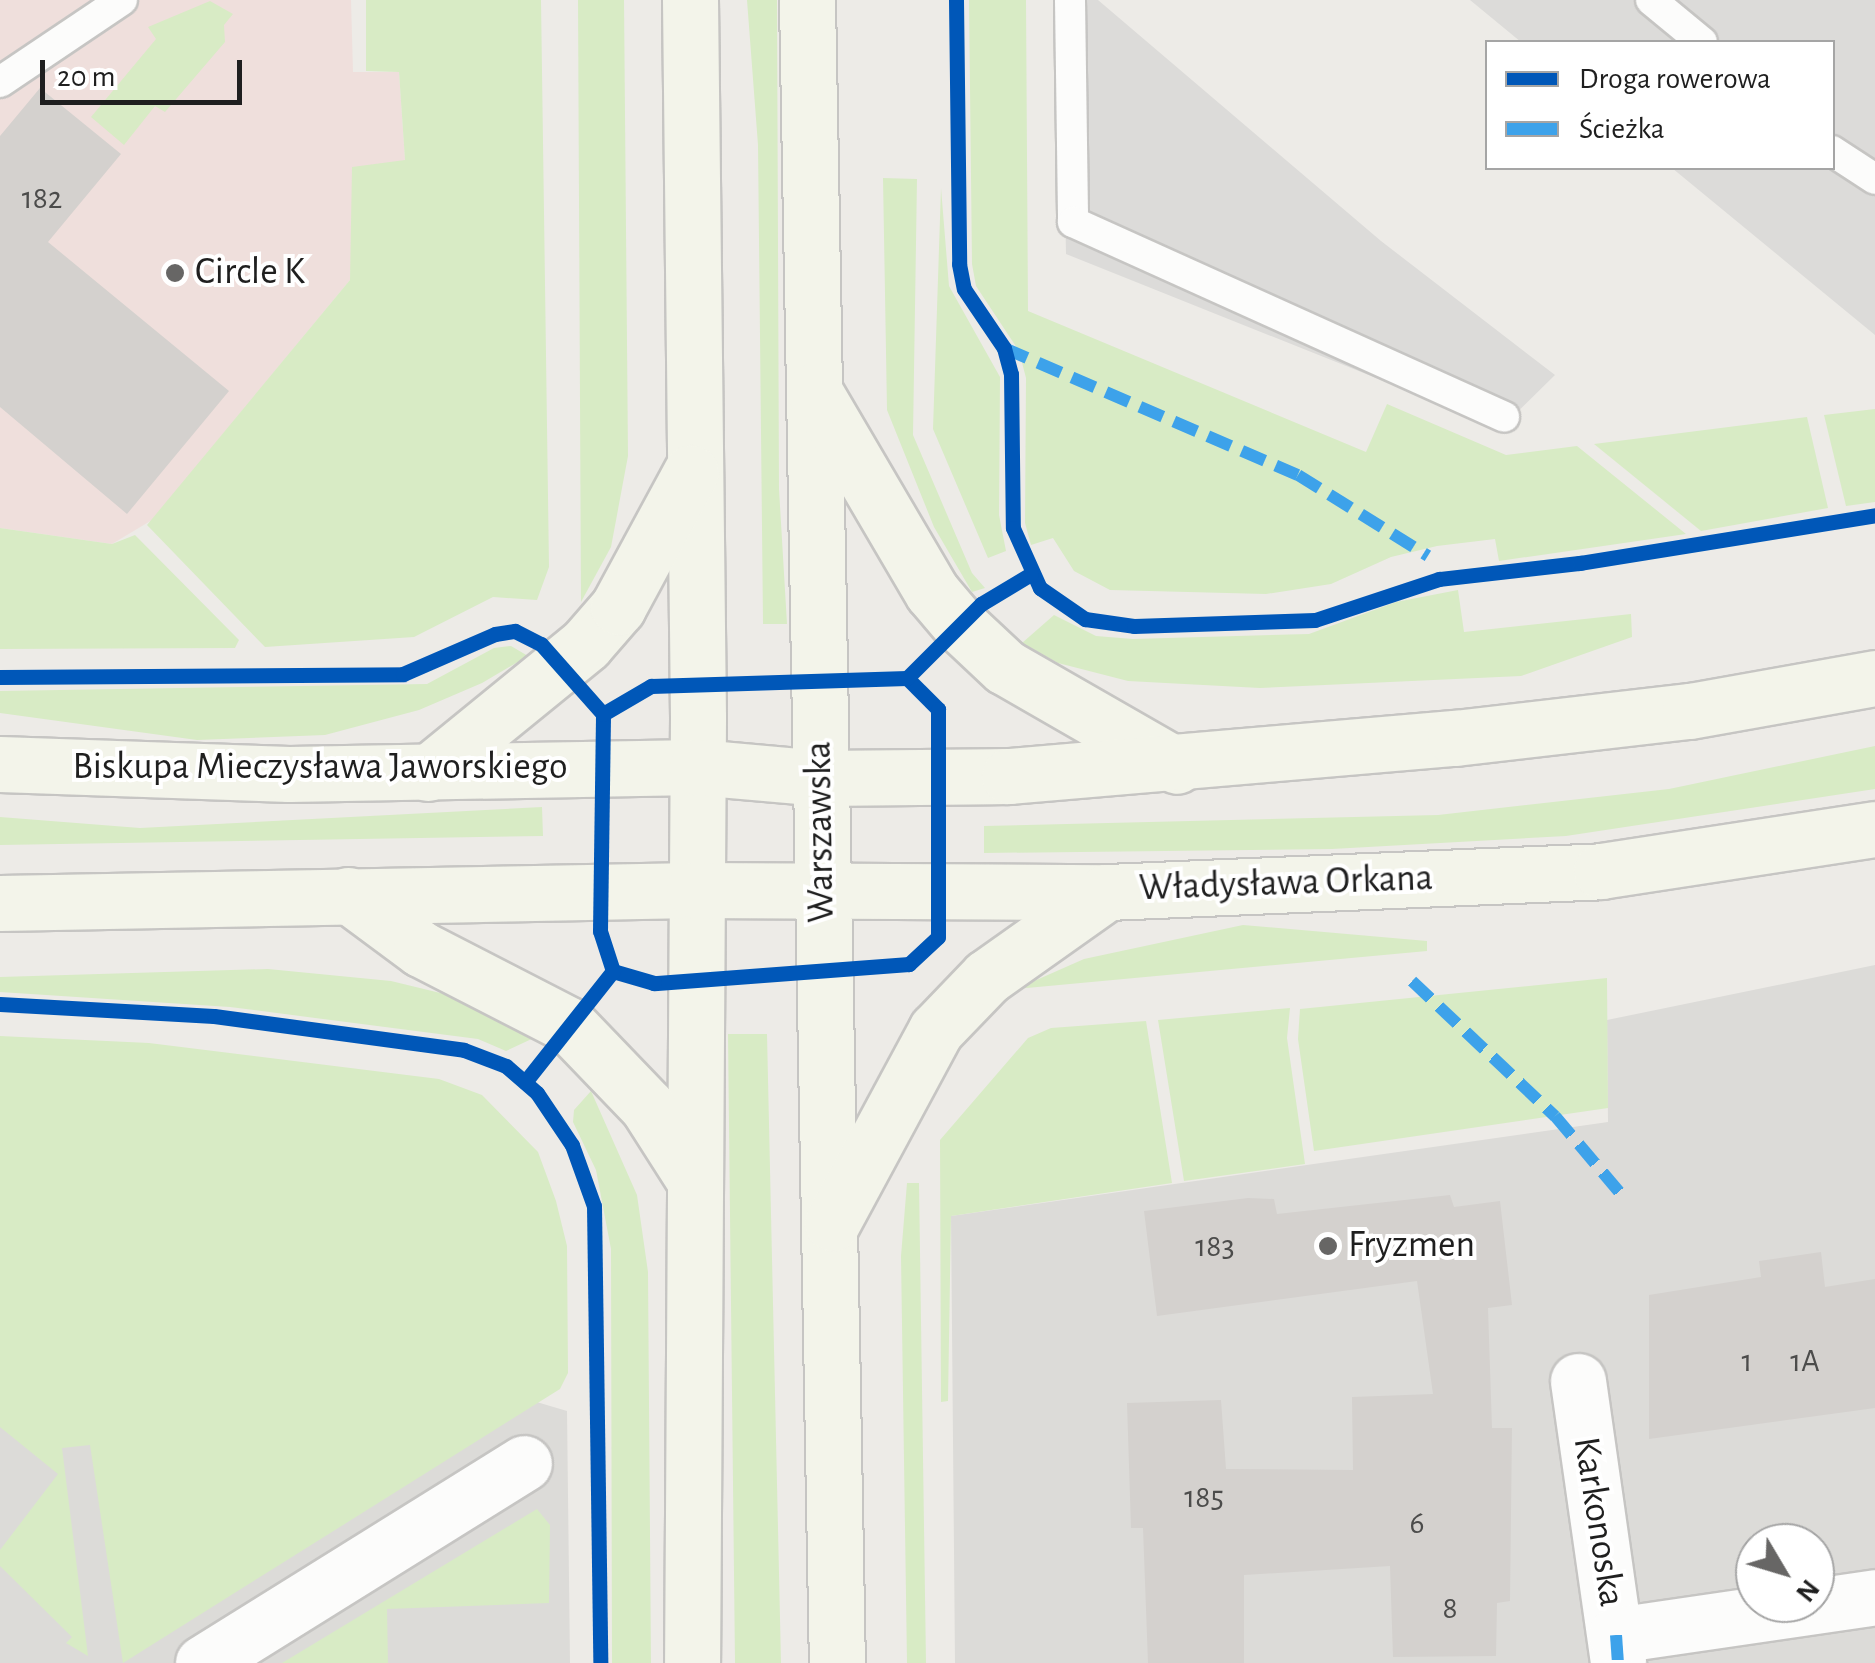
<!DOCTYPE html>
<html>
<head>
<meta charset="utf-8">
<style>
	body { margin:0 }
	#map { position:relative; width:1875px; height:1663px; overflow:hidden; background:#edebe7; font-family:"Alegreya Sans",sans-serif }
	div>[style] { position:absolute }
	.residential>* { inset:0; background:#dcdbd8 }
	.commercial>* { inset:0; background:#efdfdc }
	.grass>* { inset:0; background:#d8ebc5 }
	.parking>* { inset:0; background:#dcdbd9 }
	.building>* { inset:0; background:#d4d1ce }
	.roads { filter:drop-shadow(2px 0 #c6c5c3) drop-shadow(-2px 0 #c6c5c3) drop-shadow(0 2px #c6c5c3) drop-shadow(0 -2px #c6c5c3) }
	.lane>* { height:30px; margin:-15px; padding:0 15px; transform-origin:15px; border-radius:15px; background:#fcfcfb }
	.street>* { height:55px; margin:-27.5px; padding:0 27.5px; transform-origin:27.5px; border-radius:27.5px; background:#fcfcfb }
	.secondary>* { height:55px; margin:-27.5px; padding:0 27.5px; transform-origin:27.5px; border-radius:27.5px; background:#f3f4ea }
	.quiet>* { height:12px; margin-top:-6px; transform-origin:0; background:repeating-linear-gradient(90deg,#3da2ea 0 25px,transparent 0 37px) }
	.cycleway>* { height:15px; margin:-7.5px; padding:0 7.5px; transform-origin:7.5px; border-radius:7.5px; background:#0057b8 }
	.dots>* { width:28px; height:28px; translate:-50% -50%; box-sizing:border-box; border:5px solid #fff; border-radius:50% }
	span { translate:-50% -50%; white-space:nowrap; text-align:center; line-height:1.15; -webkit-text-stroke:8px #fff; paint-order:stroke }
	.number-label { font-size:32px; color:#4c4c4b }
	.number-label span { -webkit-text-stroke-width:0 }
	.poi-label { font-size:38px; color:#1f1f1f }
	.left { translate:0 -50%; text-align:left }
	.street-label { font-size:38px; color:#1f1f1f }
	.legend { position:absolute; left:1485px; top:40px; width:350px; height:130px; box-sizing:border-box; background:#fff; border:2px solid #a5a5a5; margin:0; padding:12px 18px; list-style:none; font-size:30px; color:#1f1f1f }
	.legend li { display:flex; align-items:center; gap:20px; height:50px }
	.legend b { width:50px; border:2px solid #a5a5a5 }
	.north { position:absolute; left:1735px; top:1523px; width:100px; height:100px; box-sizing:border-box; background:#fff; border:2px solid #a5a5a5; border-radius:50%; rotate:128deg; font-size:28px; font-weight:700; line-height:40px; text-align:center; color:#1f1f1f }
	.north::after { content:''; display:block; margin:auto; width:35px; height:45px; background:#676665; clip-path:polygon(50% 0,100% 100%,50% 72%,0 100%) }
	.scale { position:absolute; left:40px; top:60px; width:202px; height:45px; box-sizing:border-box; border:5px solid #1f1f1f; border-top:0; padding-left:12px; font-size:30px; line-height:35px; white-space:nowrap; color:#1f1f1f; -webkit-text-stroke:8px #fff; paint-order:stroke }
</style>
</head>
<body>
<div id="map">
	<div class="residential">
		<i style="clip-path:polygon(evenodd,1875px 965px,1875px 1663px,955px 1663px,951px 1216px,1608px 1122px,1607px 1020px,1875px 965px,1755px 1543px,1815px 1543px,1815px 1603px,1755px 1603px,1755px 1543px)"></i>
		<i style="clip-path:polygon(0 1242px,567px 1411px,570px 1663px,0 1663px)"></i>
	</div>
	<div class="commercial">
		<i style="clip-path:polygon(0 0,351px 0,353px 72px,399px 72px,405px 160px,353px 242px,350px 280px,152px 520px,112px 544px,0 528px)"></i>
	</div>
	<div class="grass">
		<i style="clip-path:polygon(366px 0,541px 0,549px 567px,537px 600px,493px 597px,414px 637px,265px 647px,147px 525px,350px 280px,352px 167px,405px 160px,399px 72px,366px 71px)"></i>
		<i style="clip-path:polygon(578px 0,624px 0,628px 456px,611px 547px,581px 602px)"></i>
		<i style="clip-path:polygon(747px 0,777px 0,779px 489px,787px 624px,763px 624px,758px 145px)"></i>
		<i style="clip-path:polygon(969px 0,1026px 0,1028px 311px,1366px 452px,1387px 404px,1506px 455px,1577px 446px,1686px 534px,1499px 561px,1495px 539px,1437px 546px,1391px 557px,1331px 584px,1266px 594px,1110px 590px,1074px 571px,1053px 538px,1031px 545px,1025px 523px,1026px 378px,1019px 351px,976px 286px,972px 264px)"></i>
		<i style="clip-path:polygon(210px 1px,233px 14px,224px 25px,225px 42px,165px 112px,155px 106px,124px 145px,91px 117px,156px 39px,148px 27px)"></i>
		<i style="clip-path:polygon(883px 178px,917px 179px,913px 435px,972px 573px,985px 588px,972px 592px,934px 527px,887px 410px)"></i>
		<i style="clip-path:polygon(941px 188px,949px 286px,1000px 377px,999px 515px,1006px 551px,988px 558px,933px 429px)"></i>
		<i style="clip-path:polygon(1875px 409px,1875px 502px,1846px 506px,1824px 415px)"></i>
		<i style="clip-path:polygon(1807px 417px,1828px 508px,1701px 531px,1594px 444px)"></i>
		<i style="clip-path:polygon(0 528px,112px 544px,135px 535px,239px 640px,235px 648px,0 649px)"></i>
		<i style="clip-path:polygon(1458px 590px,1464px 632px,1631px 614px,1632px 637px,1521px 676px,1260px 688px,1128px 681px,1058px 663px,1022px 643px,1054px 615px,1096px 636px,1133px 639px,1309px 634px,1396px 602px)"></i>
		<i style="clip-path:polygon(511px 646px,528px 656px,482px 683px,419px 710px,325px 735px,197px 740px,0 713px,0 691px,427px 684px,494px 648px)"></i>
		<i style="clip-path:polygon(1875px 746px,1875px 789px,1566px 836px,1332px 849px,984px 853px,984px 826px,1438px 815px,1669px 789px)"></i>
		<i style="clip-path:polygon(542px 807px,543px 836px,0 845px,0 817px,140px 828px)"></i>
		<i style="clip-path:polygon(1243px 925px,1427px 941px,1427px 951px,1016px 989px,1084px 959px)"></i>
		<i style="clip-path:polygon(268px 969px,391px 981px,465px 999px,538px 1036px,506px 1051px,478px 1039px,230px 1007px,0 992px,0 977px)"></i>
		<i style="clip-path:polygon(1607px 978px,1608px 1108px,1314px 1151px,1298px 1039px,1300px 1009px)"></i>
		<i style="clip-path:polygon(1290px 1008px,1287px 1038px,1305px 1164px,1184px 1181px,1158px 1020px)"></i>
		<i style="clip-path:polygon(1146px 1021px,1172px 1183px,951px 1216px,948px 1401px,941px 1402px,940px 1140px,1028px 1038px,1051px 1028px)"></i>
		<i style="clip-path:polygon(728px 1034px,767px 1034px,781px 1663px,735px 1663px)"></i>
		<i style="clip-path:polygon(0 1036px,149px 1043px,439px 1079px,482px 1095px,538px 1152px,556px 1201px,567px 1246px,568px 1373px,560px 1389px,123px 1663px,90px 1445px,62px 1448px,88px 1656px,66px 1643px,72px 1637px,0 1566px,0 1550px,58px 1474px,0 1427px)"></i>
		<i style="clip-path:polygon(591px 1091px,637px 1195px,648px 1272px,651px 1663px,612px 1663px,611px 1249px,596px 1170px,573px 1122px,574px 1110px)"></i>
		<i style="clip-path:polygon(907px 1183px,919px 1183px,926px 1663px,907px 1663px,901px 1256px)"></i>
		<i style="clip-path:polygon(537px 1509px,550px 1525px,549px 1603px,387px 1609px,388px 1663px,282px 1663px)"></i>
	</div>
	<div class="parking">
		<i style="clip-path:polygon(1061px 0,1098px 0,1381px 241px,1555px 375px,1501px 428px,1066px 254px)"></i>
		<i style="clip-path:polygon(1470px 0,1875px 0,1875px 335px,1672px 168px,1832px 168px,1832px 42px,1521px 42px)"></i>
	</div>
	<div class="building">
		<i style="clip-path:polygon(40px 88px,121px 154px,48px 242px,229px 391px,127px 514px,0 407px,0 136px)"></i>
		<i style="clip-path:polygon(1450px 1195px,1454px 1207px,1500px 1201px,1512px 1305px,1488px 1308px,1492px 1428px,1512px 1428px,1510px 1601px,1497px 1603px,1496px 1656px,1393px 1657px,1390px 1566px,1244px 1575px,1244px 1663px,1148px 1663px,1143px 1528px,1131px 1528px,1127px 1403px,1221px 1400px,1226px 1469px,1353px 1470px,1352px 1397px,1433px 1394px,1417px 1281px,1157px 1316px,1144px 1211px,1248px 1198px,1274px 1199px,1277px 1214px)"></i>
		<i style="clip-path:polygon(1821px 1252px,1825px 1287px,1875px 1279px,1875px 1408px,1649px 1439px,1649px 1295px,1761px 1277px,1759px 1261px)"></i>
	</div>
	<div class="roads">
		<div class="lane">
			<i style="left:1070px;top:0;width:222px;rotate:89.2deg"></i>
			<i style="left:1073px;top:222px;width:473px;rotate:24.3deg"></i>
			<i style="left:1651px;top:0;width:66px;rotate:39.5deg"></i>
			<i style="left:0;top:82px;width:147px;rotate:-33.9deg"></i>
			<i style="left:1832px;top:151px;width:51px;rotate:33.1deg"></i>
		</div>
		<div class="street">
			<i style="left:1578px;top:1381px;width:285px;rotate:81.9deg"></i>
			<i style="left:1616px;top:1635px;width:262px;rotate:-8.3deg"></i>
			<i style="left:203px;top:1663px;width:378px;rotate:-31.9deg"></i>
		</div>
		<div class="secondary">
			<i style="left:690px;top:0;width:718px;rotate:89.36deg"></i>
			<i style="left:698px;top:718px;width:945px;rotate:90.36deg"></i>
			<i style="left:807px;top:0;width:1663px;rotate:88.97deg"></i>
			<i style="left:814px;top:391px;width:233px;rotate:59.6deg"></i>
			<i style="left:932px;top:592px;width:42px;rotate:49.8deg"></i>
			<i style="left:959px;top:624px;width:63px;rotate:43.1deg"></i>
			<i style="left:1005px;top:667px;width:198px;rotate:29.9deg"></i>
			<i style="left:0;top:764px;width:289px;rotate:2deg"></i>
			<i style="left:289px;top:774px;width:408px;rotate:-1deg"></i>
			<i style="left:697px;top:767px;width:123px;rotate:5.1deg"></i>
			<i style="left:820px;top:778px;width:189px;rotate:-0.6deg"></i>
			<i style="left:1009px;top:776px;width:448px;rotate:-4.9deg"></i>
			<i style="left:1455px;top:738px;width:237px;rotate:-6.6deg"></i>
			<i style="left:1690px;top:711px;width:188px;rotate:-10.1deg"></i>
			<i style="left:428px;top:773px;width:204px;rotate:-39.2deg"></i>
			<i style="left:586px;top:644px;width:49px;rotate:-49.1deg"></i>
			<i style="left:618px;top:607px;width:153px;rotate:-61.6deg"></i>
			<i style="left:348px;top:895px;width:91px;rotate:36.5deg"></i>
			<i style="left:421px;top:949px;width:166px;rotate:27.2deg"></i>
			<i style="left:569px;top:1025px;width:112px;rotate:46.1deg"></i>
			<i style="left:647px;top:1106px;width:85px;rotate:57.4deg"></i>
			<i style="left:0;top:903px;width:694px;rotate:-1.07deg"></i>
			<i style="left:694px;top:890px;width:413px;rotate:0.3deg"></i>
			<i style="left:1107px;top:892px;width:494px;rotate:-2.4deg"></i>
			<i style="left:1601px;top:871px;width:277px;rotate:-8.7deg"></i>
			<i style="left:832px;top:1223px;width:219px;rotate:-61.7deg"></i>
			<i style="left:936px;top:1030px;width:74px;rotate:-46.1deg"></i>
			<i style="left:987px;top:977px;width:147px;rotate:-35.3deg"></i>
		</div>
	</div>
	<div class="quiet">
		<i style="left:1004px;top:348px;width:320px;rotate:23.4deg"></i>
		<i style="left:1298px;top:475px;width:153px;rotate:31.9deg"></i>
		<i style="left:1412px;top:981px;width:197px;rotate:43.4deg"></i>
		<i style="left:1555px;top:1116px;width:101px;rotate:49.8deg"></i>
		<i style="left:1616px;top:1635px;width:28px;rotate:86deg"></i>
	</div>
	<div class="cycleway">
		<i style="left:956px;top:0;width:264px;rotate:89.3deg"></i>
		<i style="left:959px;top:264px;width:25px;rotate:79deg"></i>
		<i style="left:964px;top:289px;width:71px;rotate:55.9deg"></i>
		<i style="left:1004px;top:348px;width:27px;rotate:75deg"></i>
		<i style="left:1011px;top:374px;width:154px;rotate:89.3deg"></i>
		<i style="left:1013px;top:528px;width:66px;rotate:65.8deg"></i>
		<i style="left:1040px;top:588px;width:55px;rotate:34.6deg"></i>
		<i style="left:1085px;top:619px;width:49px;rotate:8.1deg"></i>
		<i style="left:1134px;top:626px;width:181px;rotate:-1.9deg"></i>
		<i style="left:1315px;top:620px;width:131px;rotate:-18.3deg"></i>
		<i style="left:1439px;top:579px;width:142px;rotate:-6.5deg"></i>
		<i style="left:1580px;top:563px;width:299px;rotate:-9.2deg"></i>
		<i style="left:0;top:677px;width:403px;rotate:-0.4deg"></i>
		<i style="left:403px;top:674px;width:100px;rotate:-23.5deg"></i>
		<i style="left:495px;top:634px;width:20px;rotate:-9deg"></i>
		<i style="left:515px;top:631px;width:29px;rotate:27deg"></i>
		<i style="left:541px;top:644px;width:94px;rotate:48.5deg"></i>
		<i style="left:907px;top:678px;width:44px;rotate:45deg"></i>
		<i style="left:938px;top:709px;width:228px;rotate:90deg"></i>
		<i style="left:938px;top:937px;width:40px;rotate:137deg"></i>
		<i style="left:909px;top:964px;width:256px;rotate:175.7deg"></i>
		<i style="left:654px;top:983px;width:43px;rotate:-163.7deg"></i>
		<i style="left:613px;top:971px;width:42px;rotate:-108deg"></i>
		<i style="left:600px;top:931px;width:217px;rotate:-89.2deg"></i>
		<i style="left:603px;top:714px;width:56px;rotate:-30.3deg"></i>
		<i style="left:651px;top:686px;width:256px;rotate:-1.8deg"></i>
		<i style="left:907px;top:678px;width:105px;rotate:-45deg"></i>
		<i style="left:981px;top:604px;width:58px;rotate:-31deg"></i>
		<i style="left:0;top:1004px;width:214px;rotate:3.2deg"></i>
		<i style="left:214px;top:1016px;width:252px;rotate:7.7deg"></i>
		<i style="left:464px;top:1050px;width:45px;rotate:20.9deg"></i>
		<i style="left:506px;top:1066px;width:41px;rotate:41.1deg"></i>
		<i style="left:537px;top:1093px;width:63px;rotate:56.1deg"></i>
		<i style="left:572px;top:1145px;width:65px;rotate:70.2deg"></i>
		<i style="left:594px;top:1206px;width:457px;rotate:89.2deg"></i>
		<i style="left:525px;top:1082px;width:142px;rotate:-51.6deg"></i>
	</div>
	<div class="dots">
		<i style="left:175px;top:273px;background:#676665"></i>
		<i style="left:1328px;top:1246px;background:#676665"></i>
	</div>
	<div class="number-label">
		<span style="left:42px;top:198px">182</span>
		<span style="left:1215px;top:1246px">183</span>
		<span style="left:1747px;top:1361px">1</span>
		<span style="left:1805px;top:1361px">1A</span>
		<span style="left:1204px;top:1497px">185</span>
		<span style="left:1417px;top:1523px">6</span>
		<span style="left:1450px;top:1608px">8</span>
	</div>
	<div class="poi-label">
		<span class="left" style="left:195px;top:273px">Circle K</span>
		<span class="left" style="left:1348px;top:1246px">Fryzmen</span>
	</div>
	<div class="street-label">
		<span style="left:320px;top:768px">Biskupa Mieczysława Jaworskiego</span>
		<span style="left:821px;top:832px;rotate:-91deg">Warszawska</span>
		<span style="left:1286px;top:884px;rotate:-2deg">Władysława Orkana</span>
		<span style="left:1598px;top:1522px;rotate:81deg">Karkonoska</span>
	</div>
	<ul class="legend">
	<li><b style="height:12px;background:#0057b8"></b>Droga rowerowa</li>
	<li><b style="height:12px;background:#3da2ea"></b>Ścieżka</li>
	</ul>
	<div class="north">N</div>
	<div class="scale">20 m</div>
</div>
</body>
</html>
